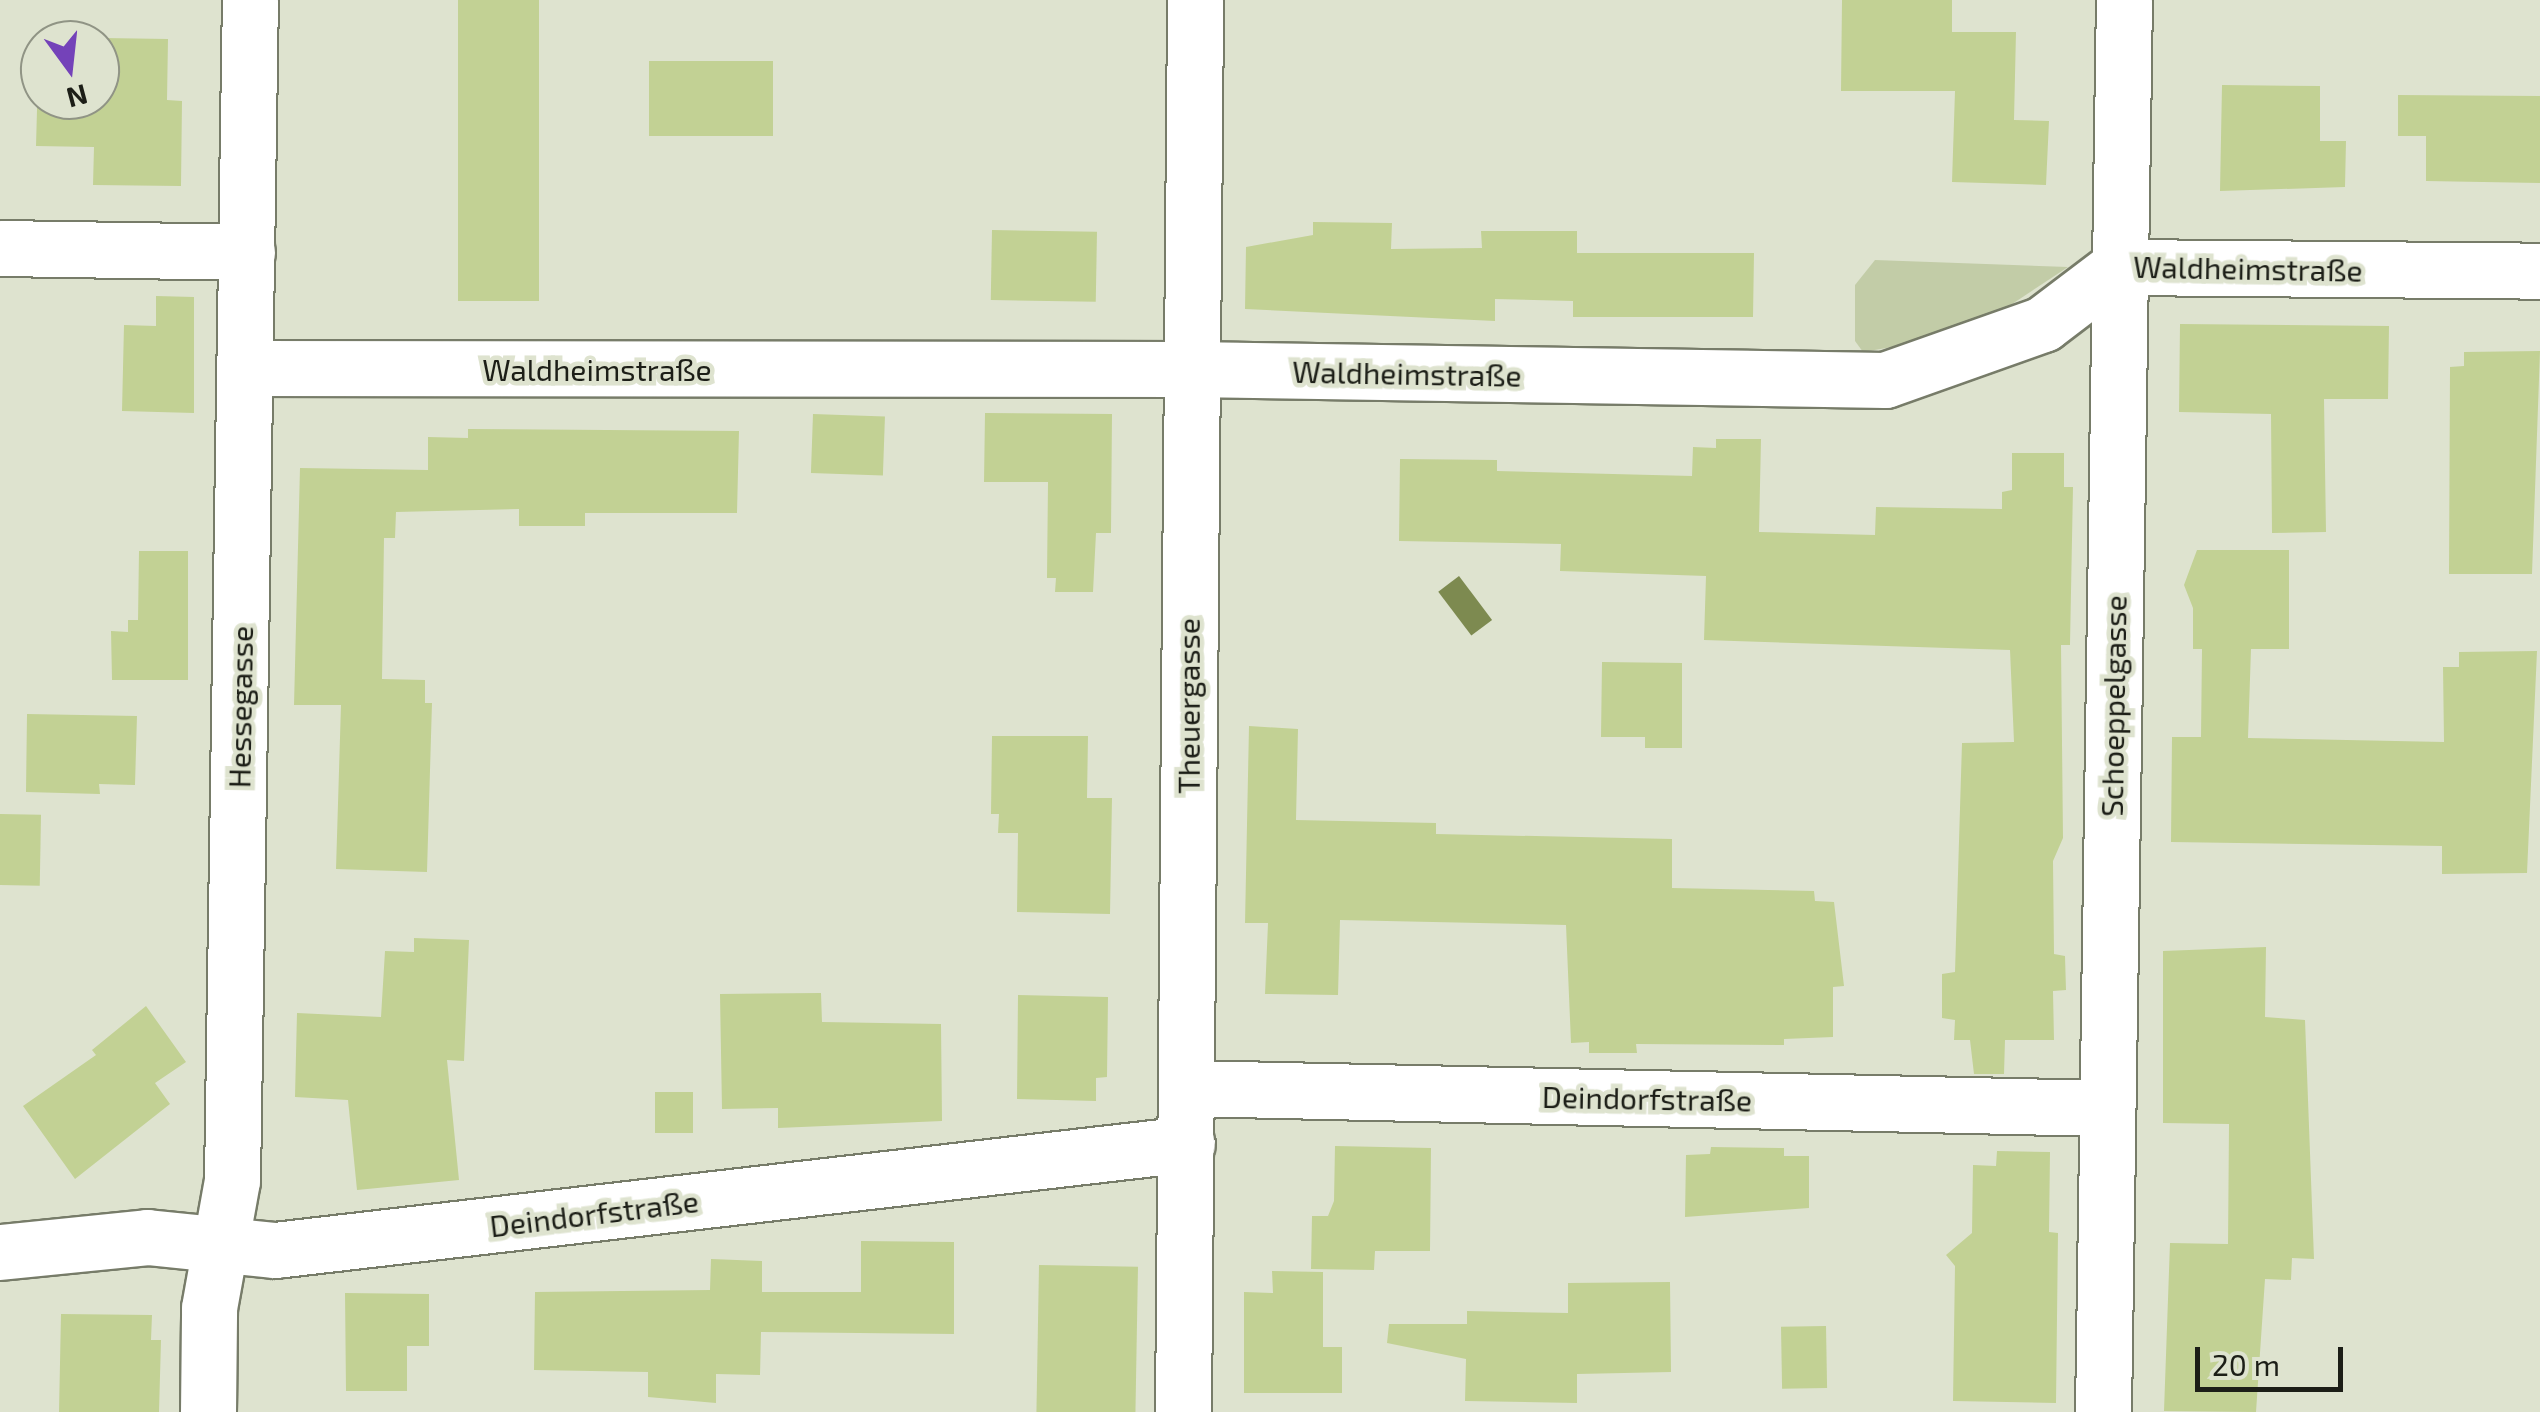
<!DOCTYPE html>
<html>
<head>
<meta charset="utf-8">
<style>
	body { margin:0 }
	#map { position:relative; width:2540px; height:1412px; overflow:hidden; background:#dee3cf; font-family:"Exo 2",sans-serif }
	div>[style] { position:absolute }
	.green>* { inset:0; background:#c2cca7 }
	.water>* { inset:0; background:#7d8a50; transform-origin:0 0 }
	.building>* { inset:0; background:#c2d194; transform-origin:0 0 }
	.roads { filter:drop-shadow(2px 0 #777c69) drop-shadow(-2px 0 #777c69) drop-shadow(0 2px #777c69) drop-shadow(0 -2px #777c69) }
	.minor>* { height:55px; margin:-27.5px; padding:0 27.5px; transform-origin:27.5px; border-radius:27.5px; background:#fff }
	span { translate:-50% -50%; white-space:nowrap; text-align:center; line-height:1.15; -webkit-text-stroke:9px #dee3cf; paint-order:stroke }
	.street-label { font-size:30px; color:#1c1e17 }
	.north { position:absolute; left:20px; top:20px; width:100px; height:100px; box-sizing:border-box; background:#dee3cf; border:2px solid #909485; border-radius:50%; rotate:165deg; font-size:28px; font-weight:700; line-height:40px; text-align:center; color:#1c1e17 }
	.north::after { content:''; display:block; margin:auto; width:35px; height:45px; background:#7442b9; clip-path:polygon(50% 0,100% 100%,50% 72%,0 100%) }
	.scale { position:absolute; left:2195px; top:1347px; width:148px; height:45px; box-sizing:border-box; border:5px solid #1c1e17; border-top:0; padding-left:12px; font-size:30px; line-height:35px; white-space:nowrap; color:#1c1e17; -webkit-text-stroke:8px #dee3cf; paint-order:stroke }
</style>
</head>
<body>
<div id="map">
	<div class="green">
		<i style="clip-path:polygon(1875px 260px,2068px 267px,1994px 316px,1921px 342px,1863px 352px,1855px 341px,1855px 285px)"></i>
	</div>
	<div class="water">
		<i style="left:1459px;top:576px;width:55px;height:26px;rotate:53deg"></i>
	</div>
	<div class="building">
		<i style="left:458px;top:0;width:81px;height:301px"></i>
		<i style="clip-path:polygon(1842px 0,1952px 0,1952px 32px,2016px 32px,2014px 120px,2049px 121px,2046px 185px,1952px 182px,1955px 91px,1841px 91px)"></i>
		<i style="clip-path:polygon(evenodd,39px 37px,168px 39px,167px 100px,182px 101px,181px 186px,93px 185px,94px 147px,36px 146px,39px 37px,40px 40px,100px 40px,100px 100px,40px 100px,40px 40px)"></i>
		<i style="left:649px;top:61px;width:124px;height:75px"></i>
		<i style="clip-path:polygon(2222px 85px,2320px 86px,2320px 141px,2346px 141px,2345px 187px,2220px 191px)"></i>
		<i style="clip-path:polygon(2398px 95px,2540px 96px,2540px 183px,2426px 181px,2426px 136px,2398px 136px)"></i>
		<i style="clip-path:polygon(1313px 222px,1392px 223px,1391px 249px,1482px 248px,1481px 231px,1577px 231px,1577px 253px,1754px 253px,1753px 317px,1573px 317px,1573px 301px,1495px 299px,1495px 321px,1245px 309px,1246px 247px,1313px 235px)"></i>
		<i style="left:992px;top:230px;width:105px;height:70px;rotate:1deg"></i>
		<i style="clip-path:polygon(156px 296px,194px 297px,194px 413px,122px 411px,124px 325px,156px 326px)"></i>
		<i style="clip-path:polygon(2180px 324px,2389px 326px,2388px 399px,2324px 399px,2326px 532px,2272px 533px,2271px 414px,2179px 412px)"></i>
		<i style="clip-path:polygon(2540px 351px,2532px 574px,2449px 574px,2450px 367px,2464px 366px,2464px 352px)"></i>
		<i style="clip-path:polygon(985px 413px,1112px 414px,1111px 533px,1096px 533px,1093px 592px,1055px 592px,1056px 578px,1047px 578px,1048px 482px,984px 482px)"></i>
		<i style="left:813px;top:414px;width:72px;height:59px;rotate:2deg"></i>
		<i style="clip-path:polygon(468px 429px,739px 431px,737px 513px,585px 513px,585px 526px,519px 526px,519px 509px,396px 512px,395px 538px,384px 538px,382px 679px,425px 680px,425px 703px,432px 703px,427px 872px,336px 869px,341px 705px,294px 705px,300px 468px,428px 470px,428px 437px,468px 438px)"></i>
		<i style="clip-path:polygon(1716px 439px,1761px 439px,1759px 532px,1875px 535px,1876px 507px,2002px 509px,2002px 492px,2012px 490px,2012px 453px,2064px 453px,2064px 487px,2073px 487px,2070px 645px,2061px 645px,2063px 838px,2053px 861px,2054px 954px,2065px 956px,2066px 990px,2053px 991px,2054px 1040px,2005px 1040px,2004px 1074px,1974px 1074px,1970px 1040px,1954px 1040px,1955px 1020px,1942px 1018px,1942px 974px,1955px 972px,1962px 743px,2014px 742px,2010px 650px,1704px 640px,1706px 576px,1560px 571px,1561px 544px,1399px 541px,1400px 459px,1497px 460px,1497px 471px,1692px 476px,1693px 447px,1716px 448px)"></i>
		<i style="clip-path:polygon(2197px 550px,2289px 550px,2289px 649px,2251px 649px,2248px 738px,2444px 742px,2443px 667px,2459px 667px,2459px 652px,2537px 651px,2527px 873px,2442px 874px,2442px 846px,2171px 842px,2172px 737px,2201px 737px,2202px 649px,2193px 649px,2193px 608px,2184px 585px)"></i>
		<i style="clip-path:polygon(139px 551px,188px 551px,188px 680px,112px 680px,111px 631px,128px 632px,128px 620px,138px 620px)"></i>
		<i style="clip-path:polygon(1602px 662px,1682px 663px,1682px 748px,1645px 748px,1645px 737px,1601px 737px)"></i>
		<i style="clip-path:polygon(27px 714px,137px 716px,135px 785px,99px 784px,100px 794px,26px 792px)"></i>
		<i style="clip-path:polygon(1249px 726px,1298px 729px,1296px 820px,1436px 823px,1436px 834px,1672px 839px,1672px 888px,1814px 891px,1815px 901px,1834px 902px,1844px 986px,1833px 987px,1833px 1037px,1784px 1039px,1784px 1045px,1636px 1044px,1637px 1053px,1589px 1053px,1589px 1042px,1571px 1043px,1566px 925px,1340px 920px,1338px 995px,1265px 994px,1268px 923px,1245px 923px)"></i>
		<i style="clip-path:polygon(992px 736px,1088px 736px,1087px 798px,1112px 798px,1110px 914px,1017px 912px,1018px 833px,998px 833px,999px 814px,991px 814px)"></i>
		<i style="left:0;top:814px;width:41px;height:71px;rotate:1deg"></i>
		<i style="clip-path:polygon(414px 938px,469px 940px,464px 1061px,447px 1060px,459px 1180px,357px 1190px,348px 1100px,295px 1097px,297px 1013px,381px 1017px,385px 951px,414px 952px)"></i>
		<i style="clip-path:polygon(2266px 947px,2265px 1017px,2305px 1020px,2314px 1259px,2292px 1258px,2291px 1280px,2265px 1279px,2256px 1412px,2164px 1411px,2170px 1243px,2228px 1244px,2229px 1124px,2163px 1123px,2163px 951px)"></i>
		<i style="clip-path:polygon(821px 993px,822px 1022px,941px 1024px,942px 1121px,778px 1128px,778px 1108px,722px 1109px,720px 994px)"></i>
		<i style="clip-path:polygon(1018px 995px,1108px 997px,1107px 1077px,1096px 1078px,1096px 1101px,1017px 1099px)"></i>
		<i style="clip-path:polygon(146px 1006px,186px 1062px,155px 1083px,170px 1104px,75px 1179px,23px 1106px,96px 1055px,92px 1050px)"></i>
		<i style="left:655px;top:1092px;width:38px;height:41px"></i>
		<i style="clip-path:polygon(1335px 1146px,1431px 1148px,1430px 1251px,1375px 1251px,1374px 1270px,1311px 1269px,1312px 1216px,1328px 1216px,1334px 1201px)"></i>
		<i style="clip-path:polygon(1711px 1147px,1784px 1148px,1784px 1156px,1809px 1156px,1809px 1208px,1685px 1217px,1686px 1155px,1710px 1154px)"></i>
		<i style="clip-path:polygon(1997px 1151px,2050px 1152px,2049px 1232px,2058px 1233px,2056px 1403px,1953px 1401px,1955px 1266px,1946px 1255px,1972px 1233px,1973px 1165px,1996px 1166px)"></i>
		<i style="clip-path:polygon(861px 1241px,954px 1242px,954px 1334px,761px 1332px,760px 1375px,716px 1374px,716px 1403px,648px 1397px,648px 1372px,534px 1370px,535px 1292px,710px 1290px,711px 1259px,762px 1261px,762px 1292px,861px 1292px)"></i>
		<i style="left:1039px;top:1265px;width:99px;height:147px;rotate:1deg"></i>
		<i style="clip-path:polygon(1272px 1271px,1323px 1272px,1323px 1347px,1342px 1347px,1342px 1393px,1244px 1393px,1244px 1292px,1273px 1293px)"></i>
		<i style="clip-path:polygon(1670px 1282px,1671px 1372px,1577px 1374px,1577px 1403px,1465px 1401px,1466px 1359px,1387px 1343px,1389px 1324px,1467px 1324px,1467px 1311px,1568px 1313px,1568px 1283px)"></i>
		<i style="clip-path:polygon(345px 1293px,429px 1294px,429px 1346px,407px 1346px,407px 1391px,346px 1391px)"></i>
		<i style="clip-path:polygon(61px 1314px,152px 1315px,151px 1340px,161px 1340px,159px 1412px,59px 1412px)"></i>
		<i style="left:1826px;top:1326px;width:62px;height:45px;rotate:89deg"></i>
	</div>
	<div class="roads">
		<div class="minor">
			<i style="left:0;top:248px;width:247px;rotate:0.9deg"></i>
			<i style="left:246px;top:368px;width:942px;rotate:0.06deg"></i>
			<i style="left:1188px;top:369px;width:697px;rotate:0.9deg"></i>
			<i style="left:1885px;top:380px;width:168px;rotate:-19.5deg"></i>
			<i style="left:2043px;top:324px;width:94px;rotate:-37.2deg"></i>
			<i style="left:2118px;top:267px;width:422px;rotate:0.5deg"></i>
			<i style="left:1188px;top:1088px;width:919px;rotate:1.25deg"></i>
			<i style="left:0;top:1252px;width:148px;rotate:-5.8deg"></i>
			<i style="left:147px;top:1237px;width:129px;rotate:5.8deg"></i>
			<i style="left:275px;top:1250px;width:918px;rotate:-6.63deg"></i>
			<i style="left:208px;top:1412px;width:104px;rotate:-89.4deg"></i>
			<i style="left:209px;top:1308px;width:130px;rotate:-79.8deg"></i>
			<i style="left:232px;top:1180px;width:1180px;rotate:-89.13deg"></i>
			<i style="left:1183px;top:1412px;width:1412px;rotate:-89.51deg"></i>
			<i style="left:2103px;top:1412px;width:1412px;rotate:-89.15deg"></i>
		</div>
	</div>
	<div class="street-label">
		<span style="left:2248px;top:268px;rotate:1deg">Waldheimstraße</span>
		<span style="left:597px;top:369px">Waldheimstraße</span>
		<span style="left:1407px;top:373px;rotate:1deg">Waldheimstraße</span>
		<span style="left:1188px;top:706px;rotate:-90deg">Theuergasse</span>
		<span style="left:2113px;top:706px;rotate:-89deg">Schoeppelgasse</span>
		<span style="left:240px;top:707px;rotate:-89deg">Hessegasse</span>
		<span style="left:1647px;top:1098px;rotate:1deg">Deindorfstraße</span>
		<span style="left:594px;top:1213px;rotate:-7deg">Deindorfstraße</span>
	</div>
	<div class="north">N</div>
	<div class="scale">20 m</div>
</div>
</body>
</html>
